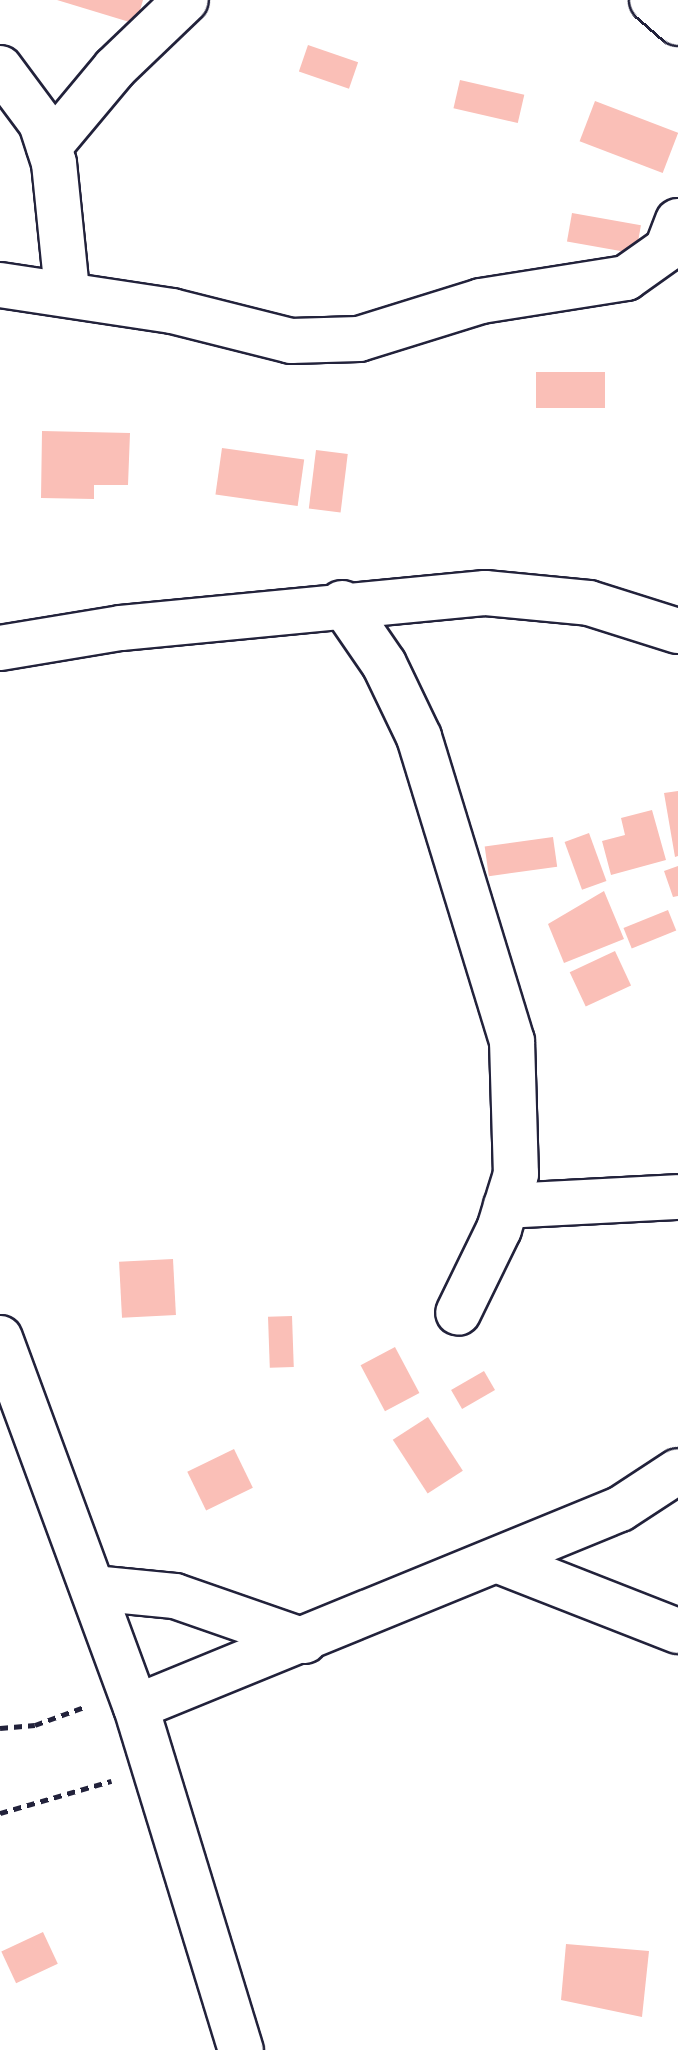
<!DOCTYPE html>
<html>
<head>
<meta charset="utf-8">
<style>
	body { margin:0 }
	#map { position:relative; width:678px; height:2050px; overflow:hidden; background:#fff; font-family:Mali,sans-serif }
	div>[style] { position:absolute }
	.building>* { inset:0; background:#fabfb7; transform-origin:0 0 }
	.path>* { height:5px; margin-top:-2.5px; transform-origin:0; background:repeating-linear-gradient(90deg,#22223b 0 8px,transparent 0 14px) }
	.roads { filter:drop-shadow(2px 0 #22223b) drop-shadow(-2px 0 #22223b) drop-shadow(0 2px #22223b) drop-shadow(0 -2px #22223b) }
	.minor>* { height:44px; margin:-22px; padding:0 22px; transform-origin:22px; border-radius:22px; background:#fff }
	span { translate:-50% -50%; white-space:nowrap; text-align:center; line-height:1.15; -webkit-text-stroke:7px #fff; paint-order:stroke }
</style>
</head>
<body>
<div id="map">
	<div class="building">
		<i style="clip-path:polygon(57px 0,143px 0,136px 24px)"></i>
		<i style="left:308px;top:45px;width:53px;height:28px;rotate:19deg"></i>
		<i style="left:460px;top:80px;width:66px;height:29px;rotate:13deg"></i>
		<i style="left:595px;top:101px;width:89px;height:43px;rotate:21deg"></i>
		<i style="left:572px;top:213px;width:70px;height:29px;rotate:10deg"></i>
		<i style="left:536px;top:372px;width:69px;height:36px"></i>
		<i style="clip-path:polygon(42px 431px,130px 433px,128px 485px,94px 485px,94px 499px,41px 498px)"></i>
		<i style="left:222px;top:448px;width:83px;height:47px;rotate:8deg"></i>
		<i style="left:316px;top:450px;width:32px;height:59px;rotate:7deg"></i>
		<i style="clip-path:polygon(678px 791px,678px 856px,675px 857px,664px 793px)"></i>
		<i style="clip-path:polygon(652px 810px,666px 860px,611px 875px,602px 841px,625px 835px,621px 818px)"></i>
		<i style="left:589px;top:833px;width:51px;height:26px;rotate:70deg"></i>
		<i style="left:553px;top:837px;width:30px;height:69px;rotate:82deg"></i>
		<i style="clip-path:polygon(678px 866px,678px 896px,673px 897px,664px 871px)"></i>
		<i style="clip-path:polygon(604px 891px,624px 939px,564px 963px,548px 924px)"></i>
		<i style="left:668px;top:910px;width:22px;height:48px;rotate:68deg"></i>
		<i style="left:615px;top:951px;width:38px;height:50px;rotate:65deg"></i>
		<i style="left:173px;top:1259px;width:56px;height:54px;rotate:87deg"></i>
		<i style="left:292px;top:1316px;width:51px;height:24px;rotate:88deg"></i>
		<i style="left:395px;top:1347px;width:52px;height:39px;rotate:62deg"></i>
		<i style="left:484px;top:1371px;width:22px;height:38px;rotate:60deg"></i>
		<i style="left:428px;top:1417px;width:64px;height:42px;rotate:57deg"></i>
		<i style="left:234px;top:1449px;width:43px;height:52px;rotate:64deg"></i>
		<i style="left:43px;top:1932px;width:35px;height:46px;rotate:65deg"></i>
		<i style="clip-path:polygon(566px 1944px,649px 1951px,642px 2017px,561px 2000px)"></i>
	</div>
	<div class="path">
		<i style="left:0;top:1728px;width:35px;rotate:-5deg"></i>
		<i style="left:35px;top:1725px;width:55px;rotate:-20.1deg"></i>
		<i style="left:0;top:1813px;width:116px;rotate:-16.1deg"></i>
	</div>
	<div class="roads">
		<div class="minor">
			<i style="left:652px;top:0;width:35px;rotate:41deg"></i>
			<i style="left:0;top:68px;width:69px;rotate:53.3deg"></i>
			<i style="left:41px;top:123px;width:42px;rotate:72deg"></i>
			<i style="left:54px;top:163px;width:130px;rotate:84.2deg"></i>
			<i style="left:49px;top:147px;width:103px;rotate:-50.1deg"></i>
			<i style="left:115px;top:68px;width:98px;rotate:-43.8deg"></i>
			<i style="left:0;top:285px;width:174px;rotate:8.6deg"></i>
			<i style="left:172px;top:311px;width:123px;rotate:14.1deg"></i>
			<i style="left:291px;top:341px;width:68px;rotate:-1.7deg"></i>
			<i style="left:359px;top:339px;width:128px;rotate:-17.3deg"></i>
			<i style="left:481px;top:301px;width:147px;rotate:-9deg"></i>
			<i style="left:626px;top:278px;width:50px;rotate:-35.3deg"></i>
			<i style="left:667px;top:249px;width:30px;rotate:-69deg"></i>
			<i style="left:342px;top:603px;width:74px;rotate:55.5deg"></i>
			<i style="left:384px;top:664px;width:81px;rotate:64.4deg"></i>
			<i style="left:419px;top:737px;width:318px;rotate:73deg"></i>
			<i style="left:512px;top:1041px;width:133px;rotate:88.3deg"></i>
			<i style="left:516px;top:1174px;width:58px;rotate:107.2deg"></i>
			<i style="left:499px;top:1229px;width:93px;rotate:116deg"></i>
			<i style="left:0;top:648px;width:123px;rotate:-9.4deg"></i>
			<i style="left:121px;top:628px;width:366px;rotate:-5.5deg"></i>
			<i style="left:485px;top:593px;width:104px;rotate:5.5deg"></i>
			<i style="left:589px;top:603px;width:93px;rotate:17.5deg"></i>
			<i style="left:506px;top:1206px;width:172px;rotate:-3deg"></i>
			<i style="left:0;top:1338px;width:393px;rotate:69.8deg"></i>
			<i style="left:136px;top:1707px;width:359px;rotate:73deg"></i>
			<i style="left:499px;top:1561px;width:192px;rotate:21.4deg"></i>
			<i style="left:93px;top:1588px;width:82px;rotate:5.6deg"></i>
			<i style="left:175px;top:1596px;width:137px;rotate:19.2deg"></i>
			<i style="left:136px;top:1707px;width:523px;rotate:-22.25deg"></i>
			<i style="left:620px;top:1509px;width:69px;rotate:-33.2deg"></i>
		</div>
	</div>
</div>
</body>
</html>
